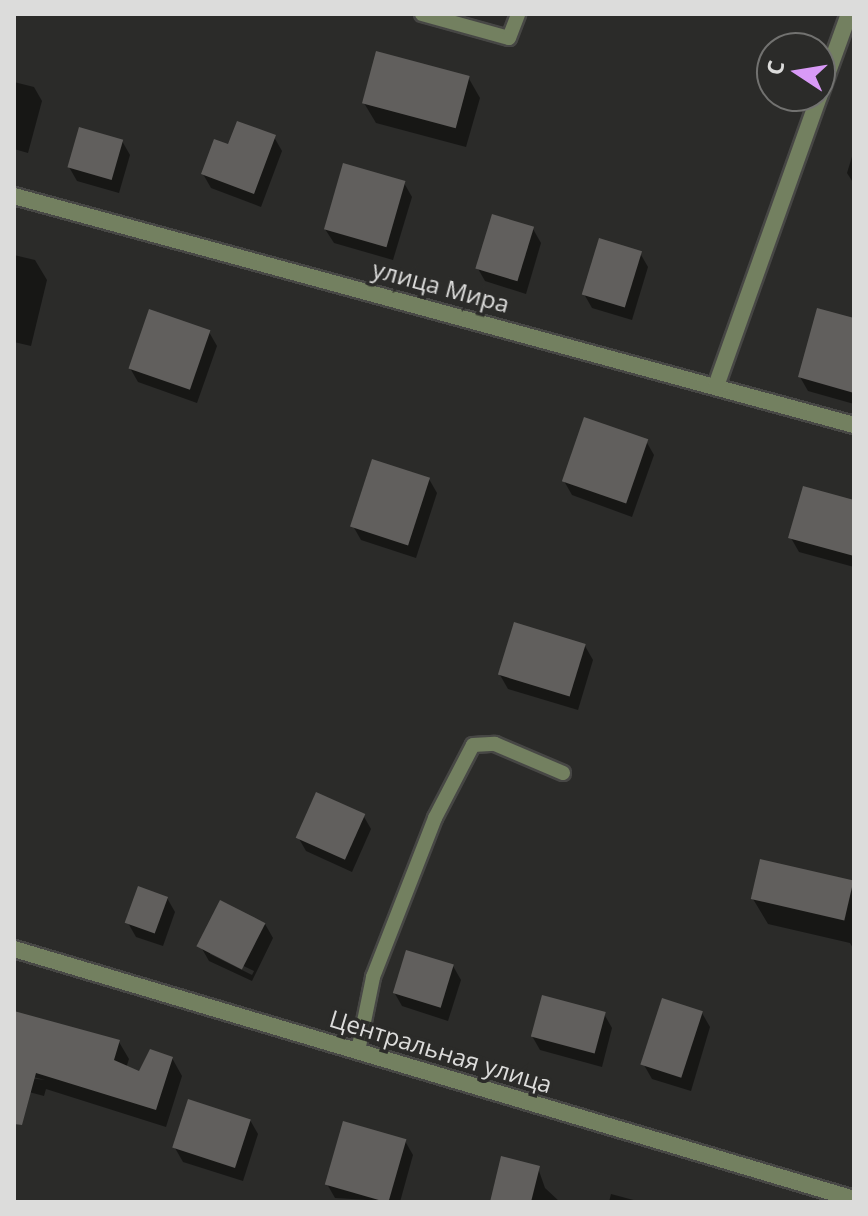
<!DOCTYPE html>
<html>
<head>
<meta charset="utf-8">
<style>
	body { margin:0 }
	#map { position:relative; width:868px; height:1216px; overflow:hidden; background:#2b2b29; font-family:"Open Sans",sans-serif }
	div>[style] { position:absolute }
	.shadow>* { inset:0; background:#0007 }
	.building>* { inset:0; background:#615f5d; transform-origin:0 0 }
	.roads { filter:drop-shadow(2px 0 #474745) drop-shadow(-2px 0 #474745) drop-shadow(0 2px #474745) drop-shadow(0 -2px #474745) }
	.service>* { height:14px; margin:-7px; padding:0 7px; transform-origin:7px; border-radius:7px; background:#738060 }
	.minor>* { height:16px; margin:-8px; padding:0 8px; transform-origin:8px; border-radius:8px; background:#738060 }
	span { translate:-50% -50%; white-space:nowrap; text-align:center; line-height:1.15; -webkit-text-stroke:7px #2b2b29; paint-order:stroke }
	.street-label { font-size:24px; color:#dcdcdb }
	.frame { position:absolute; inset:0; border:16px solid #dcdcdb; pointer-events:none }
	.north { position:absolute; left:756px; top:32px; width:80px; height:80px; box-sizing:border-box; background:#2b2b29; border:2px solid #727270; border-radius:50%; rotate:282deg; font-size:22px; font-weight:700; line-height:32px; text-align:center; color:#dcdcdb }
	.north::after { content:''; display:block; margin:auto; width:28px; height:36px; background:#d99af7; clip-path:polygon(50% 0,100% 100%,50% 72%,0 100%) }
</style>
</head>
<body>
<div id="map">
	<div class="shadow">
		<i style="clip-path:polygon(468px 77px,480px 98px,466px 147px,376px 123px,364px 103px)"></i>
		<i style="clip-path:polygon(14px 82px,34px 87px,42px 101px,28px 153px,14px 149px)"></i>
		<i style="clip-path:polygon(274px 137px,282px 151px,261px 207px,211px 188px,203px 174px,229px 146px)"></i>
		<i style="clip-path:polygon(122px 141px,130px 155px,119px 193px,77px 181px,69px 167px)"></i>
		<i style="clip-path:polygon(854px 150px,854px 184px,847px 173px)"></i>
		<i style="clip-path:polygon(404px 183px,412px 197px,393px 260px,334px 243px,325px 229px)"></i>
		<i style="clip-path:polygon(533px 229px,541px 243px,526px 294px,485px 281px,477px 267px)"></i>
		<i style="clip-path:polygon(640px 253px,648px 267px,632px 320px,592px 308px,584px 294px)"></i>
		<i style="clip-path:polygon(14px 255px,35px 260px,47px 280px,31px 346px,14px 342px)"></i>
		<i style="clip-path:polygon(854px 321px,854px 404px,808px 391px,800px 377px)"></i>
		<i style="clip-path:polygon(209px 332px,217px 346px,197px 403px,138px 382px,130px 368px)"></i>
		<i style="clip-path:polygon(646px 441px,654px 455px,632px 517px,572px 495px,564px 481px)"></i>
		<i style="clip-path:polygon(429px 479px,437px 493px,416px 558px,361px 540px,353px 526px)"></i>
		<i style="clip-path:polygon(854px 502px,854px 567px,799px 552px,791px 538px)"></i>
		<i style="clip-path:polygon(585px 646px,593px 660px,578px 710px,508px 689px,500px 675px)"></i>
		<i style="clip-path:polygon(363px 815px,371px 829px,352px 872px,306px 851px,298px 837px)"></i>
		<i style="clip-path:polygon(854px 880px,854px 950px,850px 943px,768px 924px,753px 899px)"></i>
		<i style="clip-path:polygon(167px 898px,175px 912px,163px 946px,136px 937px,128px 923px)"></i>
		<i style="clip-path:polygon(evenodd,265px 924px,273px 938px,252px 981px,209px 961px,201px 947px,265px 924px,210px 950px,254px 971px,252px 975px,210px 954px,210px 950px)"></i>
		<i style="clip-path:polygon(453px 966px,461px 980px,448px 1021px,402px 1006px,394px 992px)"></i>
		<i style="clip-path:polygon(14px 1013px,119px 1042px,129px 1059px,126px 1068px,140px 1073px,172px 1058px,182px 1076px,166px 1127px,46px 1089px,44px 1096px,14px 1088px,14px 1076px,45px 1080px,14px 1072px)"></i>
		<i style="clip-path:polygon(702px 1013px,710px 1027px,691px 1091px,652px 1079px,644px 1065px)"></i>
		<i style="clip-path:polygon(604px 1014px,612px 1028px,602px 1067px,540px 1050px,532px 1036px)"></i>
		<i style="clip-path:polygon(250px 1120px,258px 1134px,243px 1181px,183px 1162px,175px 1148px)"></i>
		<i style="clip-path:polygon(405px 1141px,413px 1155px,400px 1202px,335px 1198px,327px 1184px)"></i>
		<i style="clip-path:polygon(538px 1168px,545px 1188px,560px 1202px,492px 1202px)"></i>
		<i style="clip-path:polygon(611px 1194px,641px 1202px,609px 1202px)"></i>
	</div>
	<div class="building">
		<i style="left:376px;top:51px;width:97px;height:54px;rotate:15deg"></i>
		<i style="clip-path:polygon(237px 121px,276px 135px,254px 194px,201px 174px,214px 139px,228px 144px)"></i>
		<i style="left:79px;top:127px;width:46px;height:42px;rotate:16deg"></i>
		<i style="left:343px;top:163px;width:65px;height:69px;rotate:16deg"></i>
		<i style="left:492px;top:214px;width:44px;height:57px;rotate:17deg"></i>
		<i style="left:599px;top:238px;width:45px;height:59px;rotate:17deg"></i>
		<i style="clip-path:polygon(817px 308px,854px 318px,854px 393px,798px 377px)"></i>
		<i style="left:149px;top:309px;width:65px;height:63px;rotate:19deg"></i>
		<i style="left:584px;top:417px;width:68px;height:68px;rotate:19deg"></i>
		<i style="left:372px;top:459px;width:61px;height:71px;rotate:18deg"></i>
		<i style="clip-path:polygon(803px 486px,854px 500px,854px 556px,788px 538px)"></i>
		<i style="left:514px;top:622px;width:75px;height:55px;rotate:17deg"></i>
		<i style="left:316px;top:792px;width:54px;height:50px;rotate:24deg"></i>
		<i style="left:760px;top:859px;width:96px;height:41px;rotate:13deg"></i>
		<i style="left:138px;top:886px;width:32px;height:39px;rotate:20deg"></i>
		<i style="left:220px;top:900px;width:51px;height:52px;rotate:27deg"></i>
		<i style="left:406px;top:950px;width:50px;height:45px;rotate:17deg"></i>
		<i style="left:542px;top:995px;width:66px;height:43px;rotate:15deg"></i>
		<i style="left:662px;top:998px;width:43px;height:70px;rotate:18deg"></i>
		<i style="clip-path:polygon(14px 1011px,120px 1040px,114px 1060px,139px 1071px,150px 1049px,173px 1057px,156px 1110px,36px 1073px,22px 1125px,14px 1124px)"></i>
		<i style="left:188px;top:1099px;width:66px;height:51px;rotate:18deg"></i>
		<i style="left:343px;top:1121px;width:66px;height:66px;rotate:16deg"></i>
		<i style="clip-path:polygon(501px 1156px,540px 1166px,531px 1202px,490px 1202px)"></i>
	</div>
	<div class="roads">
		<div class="service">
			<i style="left:422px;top:14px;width:90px;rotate:15.4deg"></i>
			<i style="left:509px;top:38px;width:26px;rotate:-69deg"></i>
			<i style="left:358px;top:1051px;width:76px;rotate:-78.5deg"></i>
			<i style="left:373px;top:977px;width:171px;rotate:-68.7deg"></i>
			<i style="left:435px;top:818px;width:82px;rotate:-62.5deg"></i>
			<i style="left:473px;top:745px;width:22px;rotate:-3deg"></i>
			<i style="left:495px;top:744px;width:74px;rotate:23.1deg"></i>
		</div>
		<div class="minor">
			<i style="left:820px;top:94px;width:85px;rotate:-70.1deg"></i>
			<i style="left:14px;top:196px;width:871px;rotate:15.25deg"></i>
			<i style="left:716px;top:386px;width:308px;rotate:-70.4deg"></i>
			<i style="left:14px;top:949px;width:876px;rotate:16.57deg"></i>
		</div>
	</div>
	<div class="street-label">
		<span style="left:441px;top:286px;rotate:15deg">улица Мира</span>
		<span style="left:441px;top:1051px;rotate:17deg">Центральная улица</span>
	</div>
	<div class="frame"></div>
	<div class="north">С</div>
</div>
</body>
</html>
